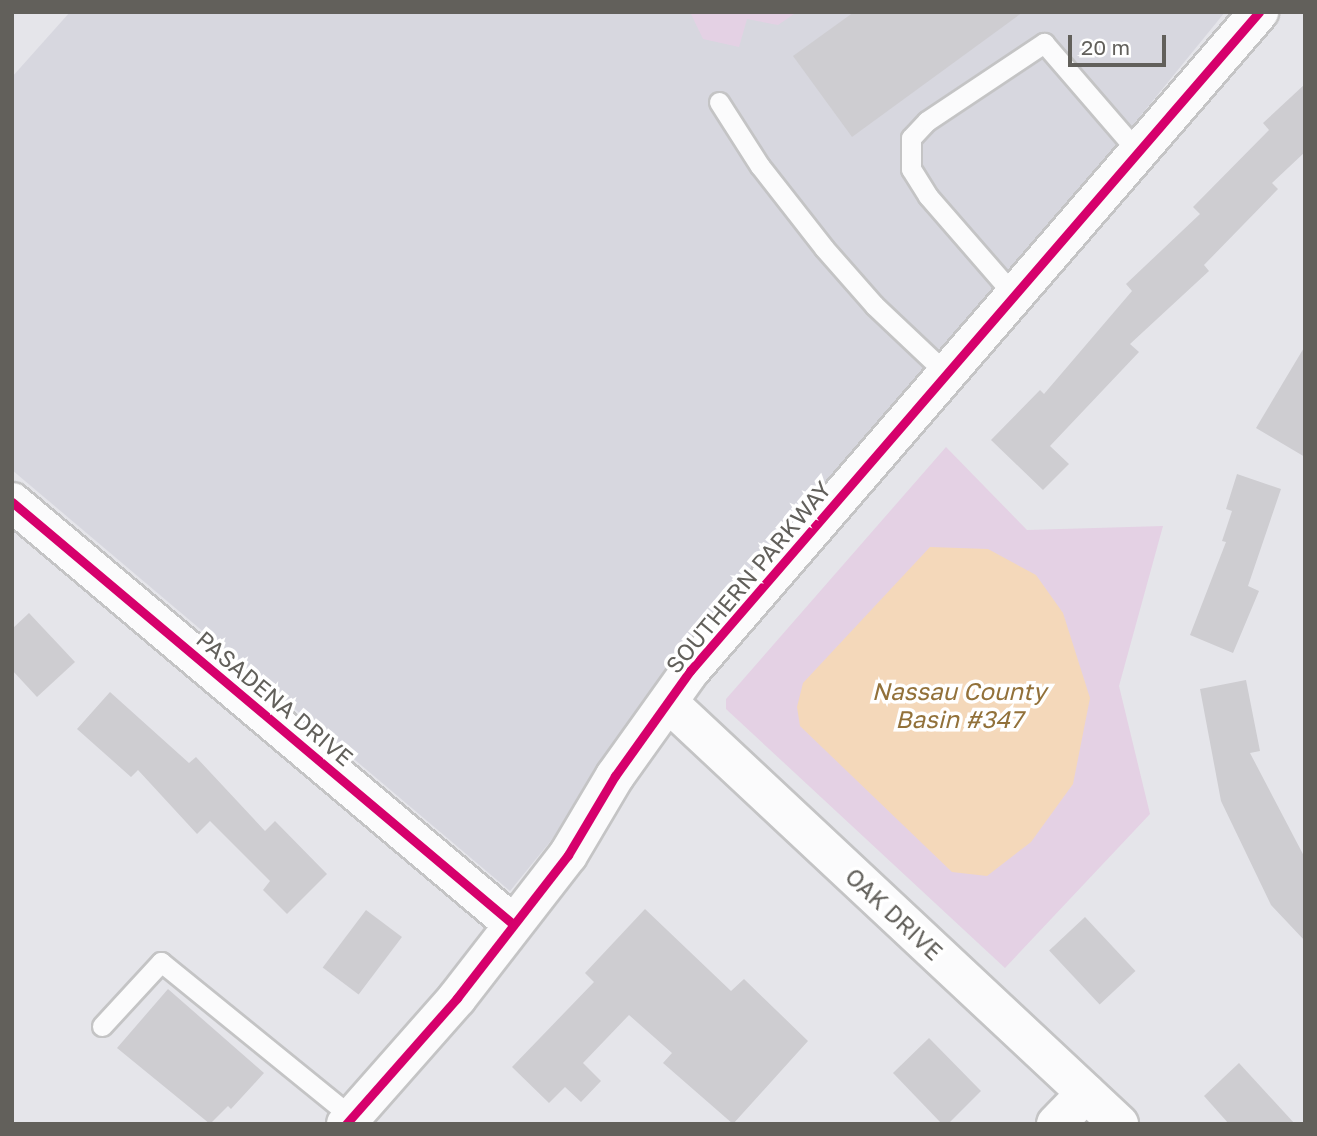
<!DOCTYPE html>
<html>
<head>
<meta charset="utf-8">
<style>
	body { margin:0 }
	#map { position:relative; width:1317px; height:1136px; overflow:hidden; background:#e5e5ea; font-family:"Golos Text",sans-serif }
	div>[style] { position:absolute }
	.education>* { inset:0; background:#d7d7df }
	.green>* { inset:0; background:#e4d1e4 }
	.water>* { inset:0; background:#f4d8ba }
	.building>* { inset:0; background:#cecdd1; transform-origin:0 0 }
	.roads { filter:drop-shadow(2px 0 #c4c4c5) drop-shadow(-2px 0 #c4c4c5) drop-shadow(0 2px #c4c4c5) drop-shadow(0 -2px #c4c4c5) }
	.service>* { height:19px; margin:-9.5px; padding:0 9.5px; transform-origin:9.5px; border-radius:9.5px; background:#fbfbfc }
	.minor>* { height:38px; margin:-19px; padding:0 19px; transform-origin:19px; border-radius:19px; background:#fbfbfc }
	.tertiary>* { height:38px; margin:-19px; padding:0 19px; transform-origin:19px; border-radius:19px; background:#fbfbfc }
	.cycleway>* { height:9px; margin:-4.5px; padding:0 4.5px; transform-origin:4.5px; border-radius:4.5px; background:#d6006c }
	span { translate:-50% -50%; white-space:nowrap; text-align:center; line-height:1.15; -webkit-text-stroke:7px #fff; paint-order:stroke }
	.street-label { font-size:23px; color:#62605b }
	.water-label { font-size:24px; color:#92713a; font-style:italic }
	.frame { position:absolute; inset:0; border:14px solid #62605b; pointer-events:none }
	.scale { position:absolute; left:1068px; top:35px; width:98px; height:32px; box-sizing:border-box; border:4px solid #62605b; border-top:0; padding-left:9px; font-size:21px; line-height:24px; white-space:nowrap; color:#62605b; -webkit-text-stroke:5px #fff; paint-order:stroke }
</style>
</head>
<body>
<div id="map">
	<div class="education">
		<i style="clip-path:polygon(70px 12px,1225px 12px,510px 891px,12px 470px,12px 77px)"></i>
	</div>
	<div class="green">
		<i style="clip-path:polygon(690px 12px,797px 12px,778px 25px,747px 19px,739px 47px,703px 39px)"></i>
		<i style="clip-path:polygon(946px 447px,1027px 530px,1163px 526px,1119px 686px,1150px 814px,1005px 968px,726px 709px,726px 699px)"></i>
	</div>
	<div class="water">
		<i style="clip-path:polygon(930px 547px,988px 549px,1036px 575px,1063px 613px,1090px 698px,1073px 784px,1031px 842px,987px 876px,952px 872px,800px 726px,797px 707px,803px 683px)"></i>
	</div>
	<div class="building">
		<i style="clip-path:polygon(854px 12px,1023px 12px,852px 137px,793px 56px)"></i>
		<i style="clip-path:polygon(1305px 84px,1305px 152px,1272px 183px,1278px 189px,1204px 265px,1209px 271px,1130px 344px,1139px 352px,1050px 446px,1069px 464px,1043px 490px,991px 440px,1040px 390px,1044px 394px,1132px 291px,1126px 284px,1200px 214px,1193px 207px,1269px 130px,1263px 123px)"></i>
		<i style="clip-path:polygon(1305px 346px,1305px 457px,1256px 428px)"></i>
		<i style="clip-path:polygon(1237px 474px,1281px 489px,1248px 586px,1259px 591px,1233px 653px,1190px 635px,1226px 542px,1222px 541px,1232px 511px,1226px 509px)"></i>
		<i style="clip-path:polygon(29px 613px,75px 662px,37px 697px,12px 670px,12px 629px)"></i>
		<i style="clip-path:polygon(1246px 680px,1260px 751px,1250px 753px,1305px 858px,1305px 941px,1271px 905px,1221px 801px,1200px 689px)"></i>
		<i style="clip-path:polygon(110px 692px,189px 763px,196px 757px,265px 831px,275px 821px,327px 874px,287px 914px,263px 890px,270px 881px,210px 821px,197px 834px,138px 770px,131px 777px,77px 729px)"></i>
		<i style="clip-path:polygon(645px 909px,731px 991px,744px 979px,808px 1041px,733px 1124px,663px 1063px,672px 1053px,629px 1015px,583px 1063px,601px 1081px,581px 1102px,565px 1087px,549px 1103px,512px 1067px,594px 982px,585px 973px)"></i>
		<i style="left:366px;top:910px;width:45px;height:72px;rotate:37deg"></i>
		<i style="left:1085px;top:917px;width:74px;height:49px;rotate:47deg"></i>
		<i style="clip-path:polygon(168px 989px,264px 1073px,231px 1109px,228px 1106px,210px 1124px,117px 1048px)"></i>
		<i style="clip-path:polygon(929px 1038px,981px 1091px,948px 1124px,942px 1124px,893px 1073px)"></i>
		<i style="clip-path:polygon(1239px 1063px,1295px 1124px,1229px 1124px,1204px 1096px)"></i>
	</div>
	<div class="roads">
		<div class="service">
			<i style="left:719px;top:102px;width:76px;rotate:57.4deg"></i>
			<i style="left:760px;top:166px;width:104px;rotate:52deg"></i>
			<i style="left:824px;top:248px;width:76px;rotate:48.7deg"></i>
			<i style="left:874px;top:305px;width:99px;rotate:43.4deg"></i>
			<i style="left:1014px;top:295px;width:131px;rotate:-131deg"></i>
			<i style="left:928px;top:196px;width:32px;rotate:-122deg"></i>
			<i style="left:911px;top:169px;width:31px;rotate:-90deg"></i>
			<i style="left:911px;top:138px;width:23px;rotate:-47deg"></i>
			<i style="left:927px;top:121px;width:141px;rotate:-33.7deg"></i>
			<i style="left:1044px;top:43px;width:144px;rotate:49.2deg"></i>
			<i style="left:102px;top:1026px;width:87px;rotate:-47.3deg"></i>
			<i style="left:161px;top:962px;width:246px;rotate:39.1deg"></i>
		</div>
		<div class="minor">
			<i style="left:12px;top:502px;width:655px;rotate:40.11deg"></i>
			<i style="left:670px;top:704px;width:615px;rotate:43.09deg"></i>
			<i style="left:1056px;top:1124px;width:43px;rotate:-45.9deg"></i>
		</div>
		<div class="tertiary">
			<i style="left:346px;top:1124px;width:168px;rotate:-48.6deg"></i>
			<i style="left:457px;top:998px;width:181px;rotate:-52.2deg"></i>
			<i style="left:568px;top:855px;width:92px;rotate:-59.3deg"></i>
			<i style="left:615px;top:776px;width:129px;rotate:-54.5deg"></i>
			<i style="left:690px;top:671px;width:871px;rotate:-49.19deg"></i>
		</div>
	</div>
	<div class="cycleway">
		<i style="left:12px;top:502px;width:655px;rotate:40.11deg"></i>
		<i style="left:346px;top:1124px;width:168px;rotate:-48.6deg"></i>
		<i style="left:457px;top:998px;width:181px;rotate:-52.2deg"></i>
		<i style="left:568px;top:855px;width:92px;rotate:-59.3deg"></i>
		<i style="left:615px;top:776px;width:129px;rotate:-54.5deg"></i>
		<i style="left:690px;top:671px;width:871px;rotate:-49.19deg"></i>
	</div>
	<div class="street-label">
		<span style="left:748px;top:577px;rotate:-50deg">SOUTHERN PARKWAY</span>
		<span style="left:275px;top:698px;rotate:40deg">PASADENA DRIVE</span>
		<span style="left:894px;top:914px;rotate:43deg">OAK DRIVE</span>
	</div>
	<div class="water-label">
		<span style="left:959px;top:705px">Nassau County<br>Basin #347</span>
	</div>
	<div class="frame"></div>
	<div class="scale">20 m</div>
</div>
</body>
</html>
